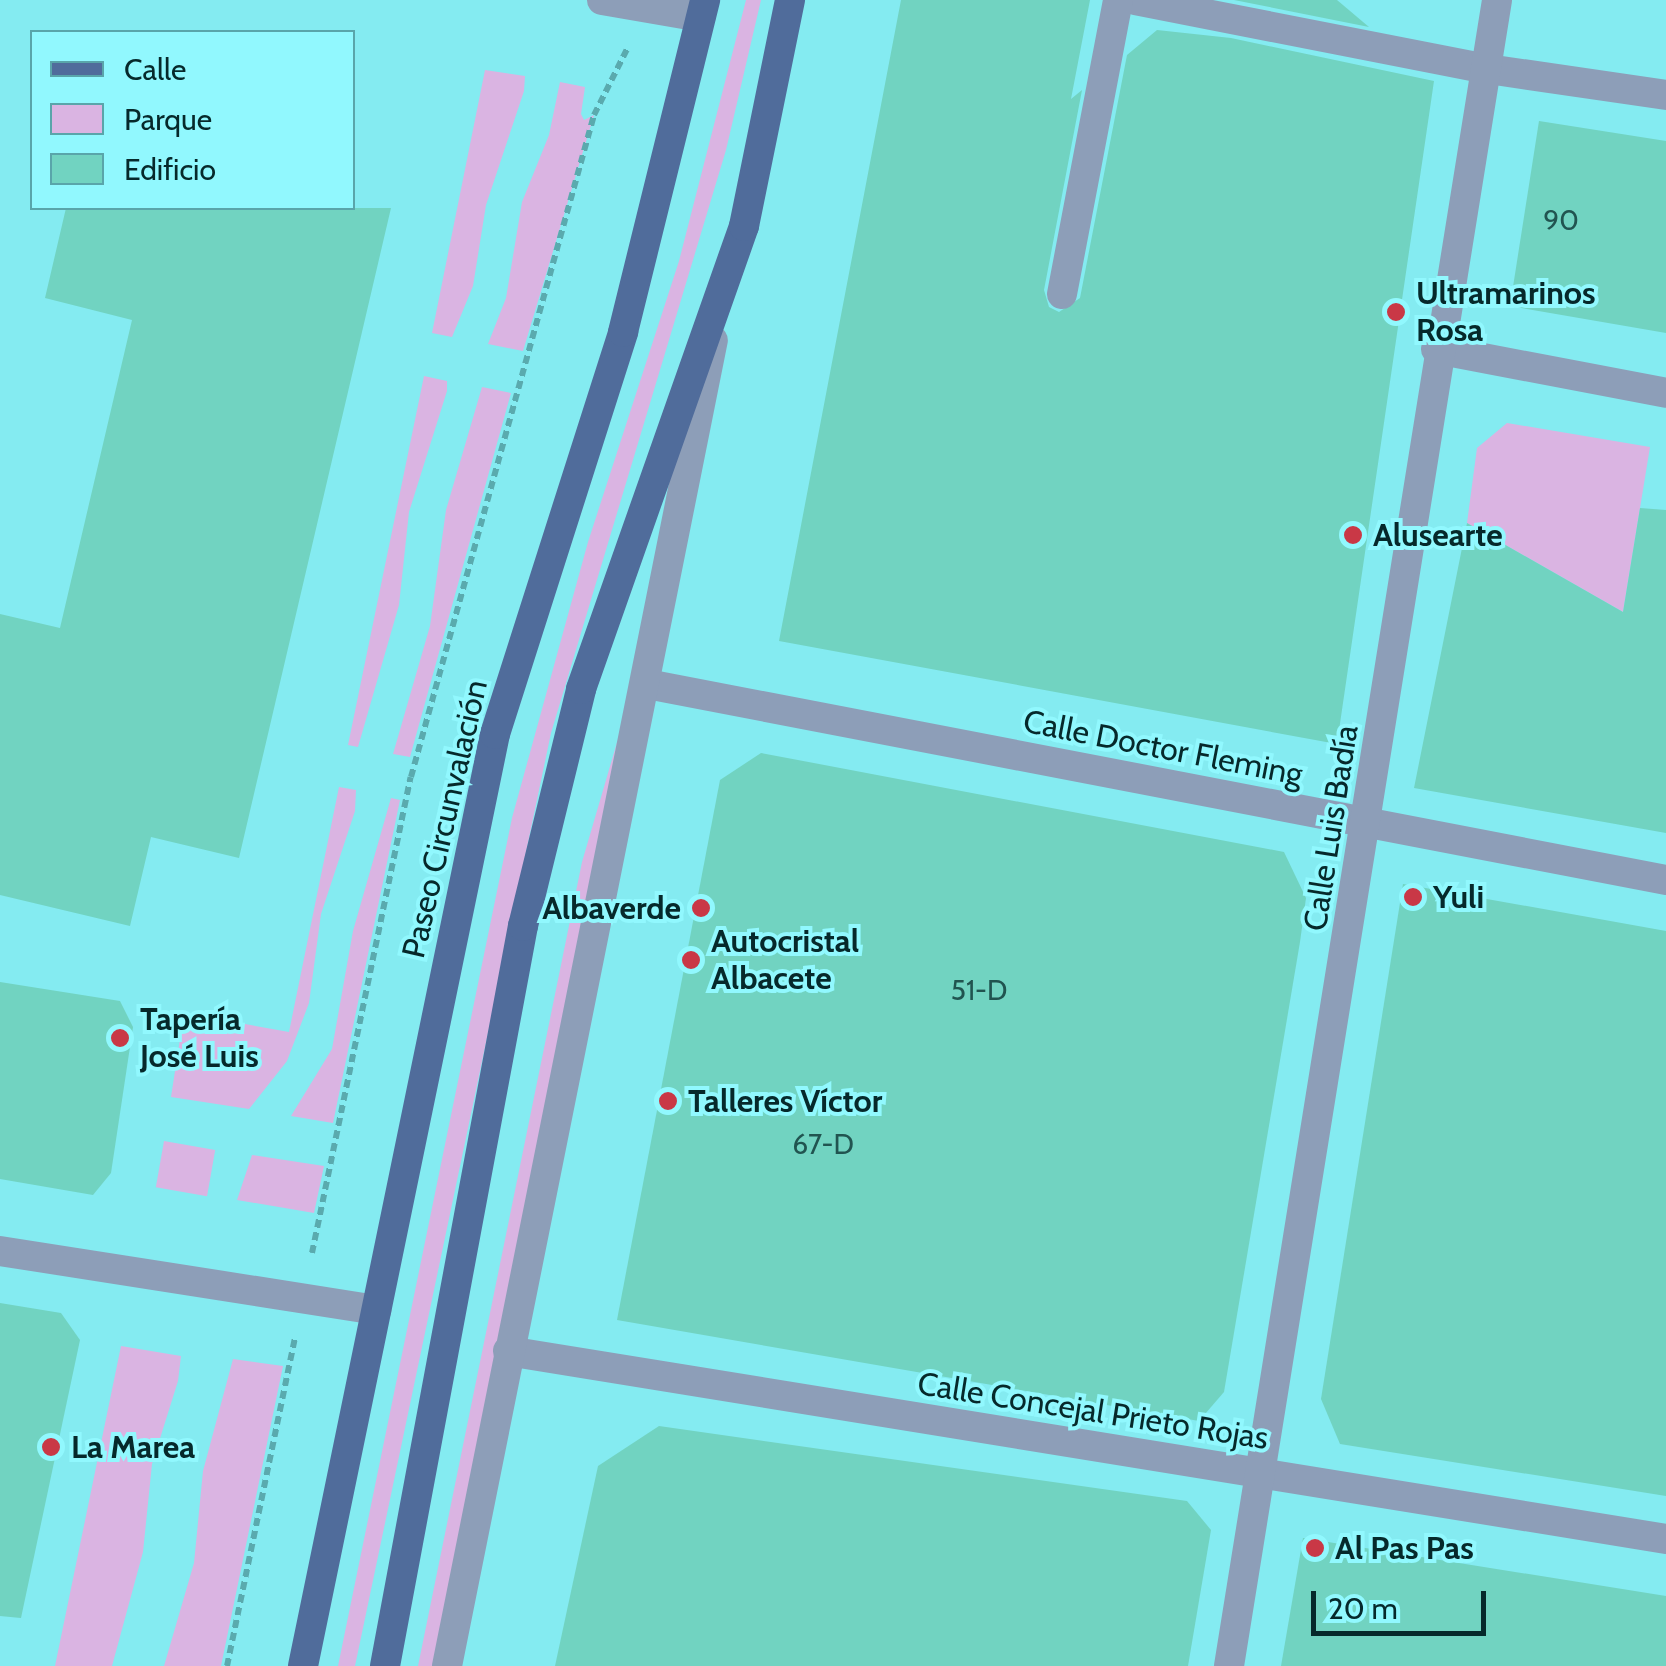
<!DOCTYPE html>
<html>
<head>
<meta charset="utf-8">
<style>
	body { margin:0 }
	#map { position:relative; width:1666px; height:1666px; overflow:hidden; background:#84ebf1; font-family:Cabin,sans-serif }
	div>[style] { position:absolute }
	.green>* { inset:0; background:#dab4e2; transform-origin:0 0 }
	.building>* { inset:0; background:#71d3c1 }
	.path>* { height:6px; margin-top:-3px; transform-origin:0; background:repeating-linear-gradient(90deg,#5aaaae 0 8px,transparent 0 13px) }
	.minor>* { height:30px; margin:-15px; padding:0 15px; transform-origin:15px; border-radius:15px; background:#8d9eb8 }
	.major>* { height:30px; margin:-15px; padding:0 15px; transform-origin:15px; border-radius:15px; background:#506c9b }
	.dots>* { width:28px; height:28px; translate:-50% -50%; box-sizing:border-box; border:5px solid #91f8fe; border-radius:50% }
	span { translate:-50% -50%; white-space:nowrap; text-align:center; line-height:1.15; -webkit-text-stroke:8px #91f8fe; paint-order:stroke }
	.number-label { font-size:28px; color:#215450 }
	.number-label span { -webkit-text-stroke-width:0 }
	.poi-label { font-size:32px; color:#06292b; font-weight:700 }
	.left { translate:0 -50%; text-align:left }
	.right { translate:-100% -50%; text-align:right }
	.street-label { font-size:32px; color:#06292b }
	.legend { position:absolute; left:30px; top:30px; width:325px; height:180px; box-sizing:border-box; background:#91f8fe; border:2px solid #59a5aa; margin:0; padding:12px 18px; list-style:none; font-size:30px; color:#06292b }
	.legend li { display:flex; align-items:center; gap:20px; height:50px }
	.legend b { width:50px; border:2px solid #59a5aa }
	.scale { position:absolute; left:1311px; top:1591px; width:175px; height:45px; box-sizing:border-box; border:5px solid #06292b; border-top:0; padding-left:12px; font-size:30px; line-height:35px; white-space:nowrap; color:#06292b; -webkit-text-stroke:8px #91f8fe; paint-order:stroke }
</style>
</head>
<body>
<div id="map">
	<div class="green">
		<i style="clip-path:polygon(746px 0,761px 0,726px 150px,551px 733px,355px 1666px,338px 1666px,512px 818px,588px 542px,679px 261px)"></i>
		<i style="clip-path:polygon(485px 70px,525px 76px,524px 91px,486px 205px,473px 286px,452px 337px,432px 333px)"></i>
		<i style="clip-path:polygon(560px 82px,585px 87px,581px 114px,584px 120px,594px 115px,523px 351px,488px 344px,506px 298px,522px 202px,549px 135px)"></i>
		<i style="clip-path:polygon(424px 376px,447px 381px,447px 391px,409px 512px,399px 605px,358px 747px,348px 745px)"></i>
		<i style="clip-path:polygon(482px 387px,511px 393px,410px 757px,393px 754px,430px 626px,446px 510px)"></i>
		<i style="clip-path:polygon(1507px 423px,1650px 447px,1623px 612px,1467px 523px,1477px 448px)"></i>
		<i style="clip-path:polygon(618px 739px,436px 1666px,418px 1666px,582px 862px)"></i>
		<i style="clip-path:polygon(339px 787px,356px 790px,355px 811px,321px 914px,309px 1003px,287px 1061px,249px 1109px,171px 1097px,184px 1013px,289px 1032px)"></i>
		<i style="clip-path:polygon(391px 798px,400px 800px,333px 1123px,291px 1116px,332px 1049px,353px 931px)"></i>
		<i style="left:164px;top:1141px;width:52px;height:47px;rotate:10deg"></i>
		<i style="clip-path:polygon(252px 1155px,324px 1166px,314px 1213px,237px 1200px)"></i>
		<i style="clip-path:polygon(121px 1346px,181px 1356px,178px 1381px,152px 1464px,143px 1552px,112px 1666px,55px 1666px)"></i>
		<i style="clip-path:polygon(233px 1359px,283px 1366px,221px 1666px,164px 1666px,194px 1563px,203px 1471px)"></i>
	</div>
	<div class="building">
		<i style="clip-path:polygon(901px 0,1090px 0,1071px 99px,1082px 90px,1044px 290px,1049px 307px,1059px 312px,1080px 298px,1127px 55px,1157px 30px,1231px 38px,1434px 81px,1337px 744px,779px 641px)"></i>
		<i style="clip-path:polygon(1234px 0,1337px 0,1369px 27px)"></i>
		<i style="clip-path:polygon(1539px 121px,1666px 141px,1666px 333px,1510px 306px)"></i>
		<i style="clip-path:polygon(66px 208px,391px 208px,239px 858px,151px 837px,130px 926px,0 895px,0 614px,60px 628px,132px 320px,45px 298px)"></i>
		<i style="clip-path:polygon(1640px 508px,1666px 510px,1666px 833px,1414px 788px,1467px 523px,1623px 612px)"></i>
		<i style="clip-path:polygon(761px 753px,1284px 852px,1306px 898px,1300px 942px,1224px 1392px,1199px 1421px,617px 1320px,720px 780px)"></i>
		<i style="clip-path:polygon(1403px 884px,1666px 931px,1666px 1496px,1340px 1444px,1321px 1399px)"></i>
		<i style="clip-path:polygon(0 982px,120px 1001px,133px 1027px,111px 1173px,93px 1195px,0 1179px)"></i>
		<i style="clip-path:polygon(0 1303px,61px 1313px,80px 1340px,21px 1618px,0 1616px)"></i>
		<i style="clip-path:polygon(659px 1426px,1187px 1501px,1211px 1530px,1188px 1666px,555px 1666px,598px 1466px)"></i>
		<i style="clip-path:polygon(1303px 1538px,1666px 1596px,1666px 1666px,1281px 1666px)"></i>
	</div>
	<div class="path">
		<i style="left:312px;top:1253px;width:486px;rotate:-78.3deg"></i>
		<i style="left:411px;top:777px;width:687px;rotate:-74.55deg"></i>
		<i style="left:594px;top:115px;width:74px;rotate:-63.4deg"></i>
		<i style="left:227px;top:1666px;width:334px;rotate:-78.3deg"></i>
	</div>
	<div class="minor">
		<i style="left:602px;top:0;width:100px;rotate:9.7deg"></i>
		<i style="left:1135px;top:0;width:360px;rotate:11.1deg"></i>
		<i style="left:1488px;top:69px;width:180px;rotate:8.3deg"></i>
		<i style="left:1062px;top:294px;width:299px;rotate:-79.2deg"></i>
		<i style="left:1436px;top:349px;width:234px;rotate:10.8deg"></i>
		<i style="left:647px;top:684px;width:1038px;rotate:10.89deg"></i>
		<i style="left:0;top:1251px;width:381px;rotate:8.9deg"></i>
		<i style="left:508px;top:1351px;width:1173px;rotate:9.22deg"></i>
		<i style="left:447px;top:1666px;width:1352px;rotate:-78.66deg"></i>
		<i style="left:1229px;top:1666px;width:1687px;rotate:-80.86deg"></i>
	</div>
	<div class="major">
		<i style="left:303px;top:1666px;width:952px;rotate:-78.36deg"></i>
		<i style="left:495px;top:734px;width:422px;rotate:-72.3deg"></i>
		<i style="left:623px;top:332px;width:342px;rotate:-76.1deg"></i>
		<i style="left:385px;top:1666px;width:753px;rotate:-79.44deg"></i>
		<i style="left:523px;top:926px;width:244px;rotate:-76.2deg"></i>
		<i style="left:581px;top:689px;width:491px;rotate:-70.6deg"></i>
		<i style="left:744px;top:226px;width:231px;rotate:-78.5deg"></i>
	</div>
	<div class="dots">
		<i style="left:1396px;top:312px;background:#c93846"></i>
		<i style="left:1353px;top:535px;background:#c93846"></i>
		<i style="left:1413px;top:897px;background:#c93846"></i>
		<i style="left:701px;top:908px;background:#c93846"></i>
		<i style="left:691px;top:960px;background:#c93846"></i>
		<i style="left:120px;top:1038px;background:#c93846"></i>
		<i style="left:668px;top:1101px;background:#c93846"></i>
		<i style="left:51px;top:1447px;background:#c93846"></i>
		<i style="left:1315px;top:1548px;background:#c93846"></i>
	</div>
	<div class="number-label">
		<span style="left:1561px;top:220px">90</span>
		<span style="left:979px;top:990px">51-D</span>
		<span style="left:823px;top:1144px">67-D</span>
	</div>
	<div class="poi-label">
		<span class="left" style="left:1416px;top:312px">Ultramarinos<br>Rosa</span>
		<span class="left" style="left:1373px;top:535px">Alusearte</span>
		<span class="left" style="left:1433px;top:897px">Yuli</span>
		<span class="right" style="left:681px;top:908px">Albaverde</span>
		<span class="left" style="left:711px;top:960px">Autocristal<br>Albacete</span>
		<span class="left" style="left:140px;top:1038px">Tapería<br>José Luis</span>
		<span class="left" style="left:688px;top:1101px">Talleres Víctor</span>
		<span class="left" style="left:71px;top:1447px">La Marea</span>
		<span class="left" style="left:1335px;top:1548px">Al Pas Pas</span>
	</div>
	<div class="street-label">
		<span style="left:1163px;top:748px;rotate:11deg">Calle Doctor Fleming</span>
		<span style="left:445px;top:819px;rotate:-77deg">Paseo Circunvalación</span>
		<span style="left:1331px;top:828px;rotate:-81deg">Calle Luis Badía</span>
		<span style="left:1093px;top:1411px;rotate:9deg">Calle Concejal Prieto Rojas</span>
	</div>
	<ul class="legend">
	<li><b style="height:12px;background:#506c9b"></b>Calle</li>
	<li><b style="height:28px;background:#dab4e2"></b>Parque</li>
	<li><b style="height:28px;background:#71d3c1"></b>Edificio</li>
	</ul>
	<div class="scale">20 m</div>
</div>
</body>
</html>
